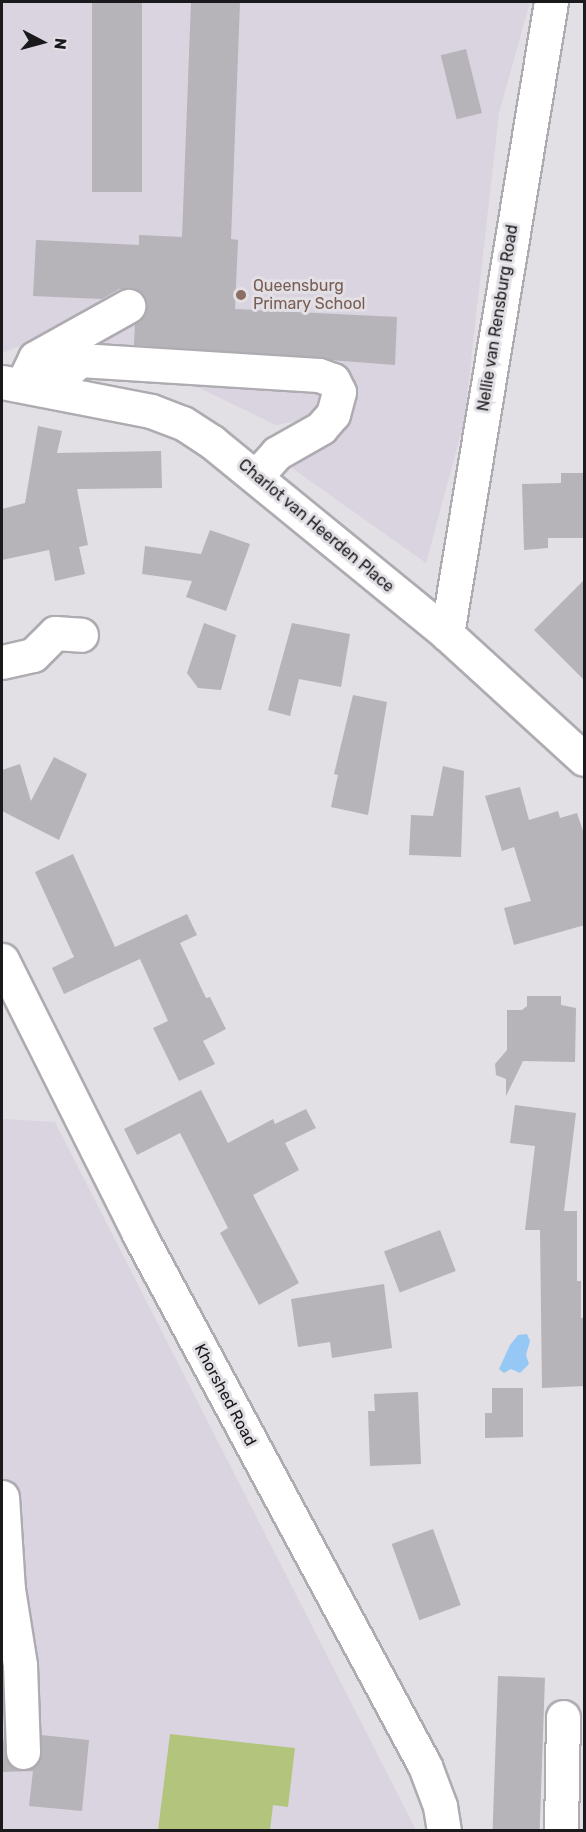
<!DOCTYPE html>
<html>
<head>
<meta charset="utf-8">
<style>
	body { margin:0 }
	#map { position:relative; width:586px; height:1832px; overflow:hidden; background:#e2dfe5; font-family:Rubik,sans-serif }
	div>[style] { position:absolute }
	.built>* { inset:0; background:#dad3e0 }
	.green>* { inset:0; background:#b3c57d }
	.water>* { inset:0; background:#96c8f5 }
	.building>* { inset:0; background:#b6b3b9; transform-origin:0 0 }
	.roads { filter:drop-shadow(2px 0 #aeabb1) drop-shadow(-2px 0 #aeabb1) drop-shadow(0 2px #aeabb1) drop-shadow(0 -2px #aeabb1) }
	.minor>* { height:33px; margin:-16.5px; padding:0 16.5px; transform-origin:16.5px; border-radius:16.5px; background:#fff }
	.dots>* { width:16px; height:16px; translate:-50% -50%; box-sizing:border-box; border:3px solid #e2dfe5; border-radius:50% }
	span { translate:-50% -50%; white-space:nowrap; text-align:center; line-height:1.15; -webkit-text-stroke:6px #e2dfe5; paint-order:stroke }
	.education-label { font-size:16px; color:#785e54 }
	.left { translate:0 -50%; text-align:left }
	.street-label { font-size:16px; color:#1a191b }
	.frame { position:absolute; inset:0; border:3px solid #1a191b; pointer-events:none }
	.north { position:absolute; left:12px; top:12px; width:60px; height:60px; -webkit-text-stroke:4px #e2dfe5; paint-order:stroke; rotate:96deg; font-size:16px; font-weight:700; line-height:24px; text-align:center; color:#1a191b }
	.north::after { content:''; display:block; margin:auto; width:21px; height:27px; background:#1a191b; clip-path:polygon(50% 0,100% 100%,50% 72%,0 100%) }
</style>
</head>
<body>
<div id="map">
	<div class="built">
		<i style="clip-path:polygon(2px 2px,530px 2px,499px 113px,464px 422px,426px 563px,292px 468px,315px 449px,303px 420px,276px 425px,193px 385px,35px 358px,22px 345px,2px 353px)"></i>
		<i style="clip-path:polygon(2px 1119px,55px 1122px,416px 1830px,2px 1830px)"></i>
	</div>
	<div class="green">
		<i style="clip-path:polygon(170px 1734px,295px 1748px,288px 1807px,273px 1805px,270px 1830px,158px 1830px)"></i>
	</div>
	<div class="water">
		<i style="clip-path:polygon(527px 1334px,530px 1341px,526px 1355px,529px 1364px,520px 1373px,511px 1369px,504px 1373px,499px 1369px,510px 1345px,518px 1335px)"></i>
	</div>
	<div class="building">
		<i style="left:92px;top:2px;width:50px;height:190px"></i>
		<i style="clip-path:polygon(191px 2px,240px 2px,231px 239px,238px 240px,235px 309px,397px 317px,395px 365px,134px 345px,135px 323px,147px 307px,137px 290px,119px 289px,102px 299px,33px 296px,36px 240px,139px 245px,139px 235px,182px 237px)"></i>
		<i style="left:466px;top:49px;width:66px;height:26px;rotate:76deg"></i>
		<i style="clip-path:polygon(38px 426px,62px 431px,57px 453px,161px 451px,162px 488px,77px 489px,88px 545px,79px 547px,85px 574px,55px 581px,49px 550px,2px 560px,2px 509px,25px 503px)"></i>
		<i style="clip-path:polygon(561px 473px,585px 473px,585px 538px,548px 538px,548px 548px,524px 550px,522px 484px,561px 483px)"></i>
		<i style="clip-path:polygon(210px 530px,250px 544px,226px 611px,186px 597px,192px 581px,142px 574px,145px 546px,201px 554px)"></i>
		<i style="clip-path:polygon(585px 579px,585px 681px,534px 630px)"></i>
		<i style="clip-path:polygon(204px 623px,236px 635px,221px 690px,198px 688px,187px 673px)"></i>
		<i style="clip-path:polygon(292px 623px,350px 634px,341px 687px,299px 679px,290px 716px,268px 710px)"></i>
		<i style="clip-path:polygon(353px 695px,387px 702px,368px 815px,331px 807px,338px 775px,334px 774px)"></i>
		<i style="clip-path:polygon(54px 757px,87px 774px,59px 840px,2px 811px,2px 770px,20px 764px,31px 801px)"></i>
		<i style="clip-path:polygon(443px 766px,464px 771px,461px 857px,409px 855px,411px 815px,433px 816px)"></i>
		<i style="clip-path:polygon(520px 787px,529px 820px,558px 811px,560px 818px,577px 813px,585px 837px,585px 925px,514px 945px,504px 908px,531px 901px,514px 847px,502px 851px,485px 796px)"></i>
		<i style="clip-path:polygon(73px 854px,115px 947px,187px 914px,197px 935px,180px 943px,206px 998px,210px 997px,226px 1029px,203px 1041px,215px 1064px,179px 1081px,153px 1028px,168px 1021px,140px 959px,64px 994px,52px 968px,74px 957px,35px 872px)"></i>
		<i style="clip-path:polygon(527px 996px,561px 996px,561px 1005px,576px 1008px,575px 1062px,523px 1061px,506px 1096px,506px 1079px,496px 1075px,495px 1064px,507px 1050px,507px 1010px,522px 1010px,527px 1006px)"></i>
		<i style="clip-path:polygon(201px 1090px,228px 1143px,273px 1119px,275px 1124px,306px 1109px,316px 1128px,285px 1143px,299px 1170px,253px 1195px,299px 1283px,259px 1305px,220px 1233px,228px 1228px,180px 1133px,137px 1155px,124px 1129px)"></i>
		<i style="clip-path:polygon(515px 1105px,576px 1113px,564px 1211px,577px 1211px,577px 1281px,581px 1281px,581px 1318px,585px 1318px,585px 1386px,542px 1388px,540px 1230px,525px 1230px,535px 1146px,510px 1143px)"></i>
		<i style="left:440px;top:1230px;width:44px;height:60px;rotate:69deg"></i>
		<i style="clip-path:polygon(384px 1284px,392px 1348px,332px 1358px,330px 1342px,298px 1347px,291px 1299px)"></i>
		<i style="clip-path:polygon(492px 1388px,523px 1388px,523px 1437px,485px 1438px,485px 1413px,492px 1413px)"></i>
		<i style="clip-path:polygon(418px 1392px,421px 1464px,370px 1466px,368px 1411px,375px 1411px,374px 1394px)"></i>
		<i style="left:433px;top:1529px;width:81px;height:44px;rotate:70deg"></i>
		<i style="left:498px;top:1676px;width:47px;height:154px;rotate:2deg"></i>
		<i style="clip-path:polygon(2px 1731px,7px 1761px,23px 1771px,40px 1760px,41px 1735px,89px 1740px,82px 1811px,29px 1806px,33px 1771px,2px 1772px)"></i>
	</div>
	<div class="roads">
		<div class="minor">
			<i style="left:2px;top:382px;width:152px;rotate:11deg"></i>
			<i style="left:151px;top:411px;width:34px;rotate:21deg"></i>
			<i style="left:183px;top:423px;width:35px;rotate:33deg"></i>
			<i style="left:212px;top:442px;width:303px;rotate:39.2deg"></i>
			<i style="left:447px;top:634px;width:185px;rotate:42.4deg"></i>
			<i style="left:22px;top:385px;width:30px;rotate:-64deg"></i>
			<i style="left:35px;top:358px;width:107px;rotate:-29.2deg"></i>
			<i style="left:47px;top:389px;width:44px;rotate:-41.3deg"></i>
			<i style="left:80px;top:360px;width:239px;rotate:3.6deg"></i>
			<i style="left:319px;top:375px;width:15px;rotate:20deg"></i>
			<i style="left:333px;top:380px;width:13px;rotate:63deg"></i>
			<i style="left:339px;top:392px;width:23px;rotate:105deg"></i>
			<i style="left:333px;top:414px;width:18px;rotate:131deg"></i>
			<i style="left:321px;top:428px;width:51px;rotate:150.4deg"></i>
			<i style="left:277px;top:453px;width:30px;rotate:132deg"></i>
			<i style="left:447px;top:634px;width:640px;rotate:-80.66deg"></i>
			<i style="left:2px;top:662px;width:32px;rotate:-13deg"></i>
			<i style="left:33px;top:655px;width:31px;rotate:-45deg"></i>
			<i style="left:55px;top:633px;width:26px;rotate:4deg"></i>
			<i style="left:2px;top:960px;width:306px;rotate:63.4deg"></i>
			<i style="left:139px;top:1234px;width:604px;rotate:61.74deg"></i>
			<i style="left:425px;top:1766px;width:43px;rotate:69.4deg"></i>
			<i style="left:440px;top:1806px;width:24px;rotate:81deg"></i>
			<i style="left:2px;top:1497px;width:92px;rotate:86.3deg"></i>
			<i style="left:8px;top:1589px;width:77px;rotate:81deg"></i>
			<i style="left:20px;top:1665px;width:87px;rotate:88deg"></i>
			<i style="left:561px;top:1830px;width:113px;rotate:-89deg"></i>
		</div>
	</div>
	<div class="dots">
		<i style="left:241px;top:295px;background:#8d6e63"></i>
	</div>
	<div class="education-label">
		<span class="left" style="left:253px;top:295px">Queensburg<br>Primary School</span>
	</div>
	<div class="street-label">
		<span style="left:498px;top:318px;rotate:-81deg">Nellie van Rensburg Road</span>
		<span style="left:316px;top:526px;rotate:40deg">Charlot van Heerden Place</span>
		<span style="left:225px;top:1395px;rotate:62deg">Khorshed Road</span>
	</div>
	<div class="frame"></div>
	<div class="north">N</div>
</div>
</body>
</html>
